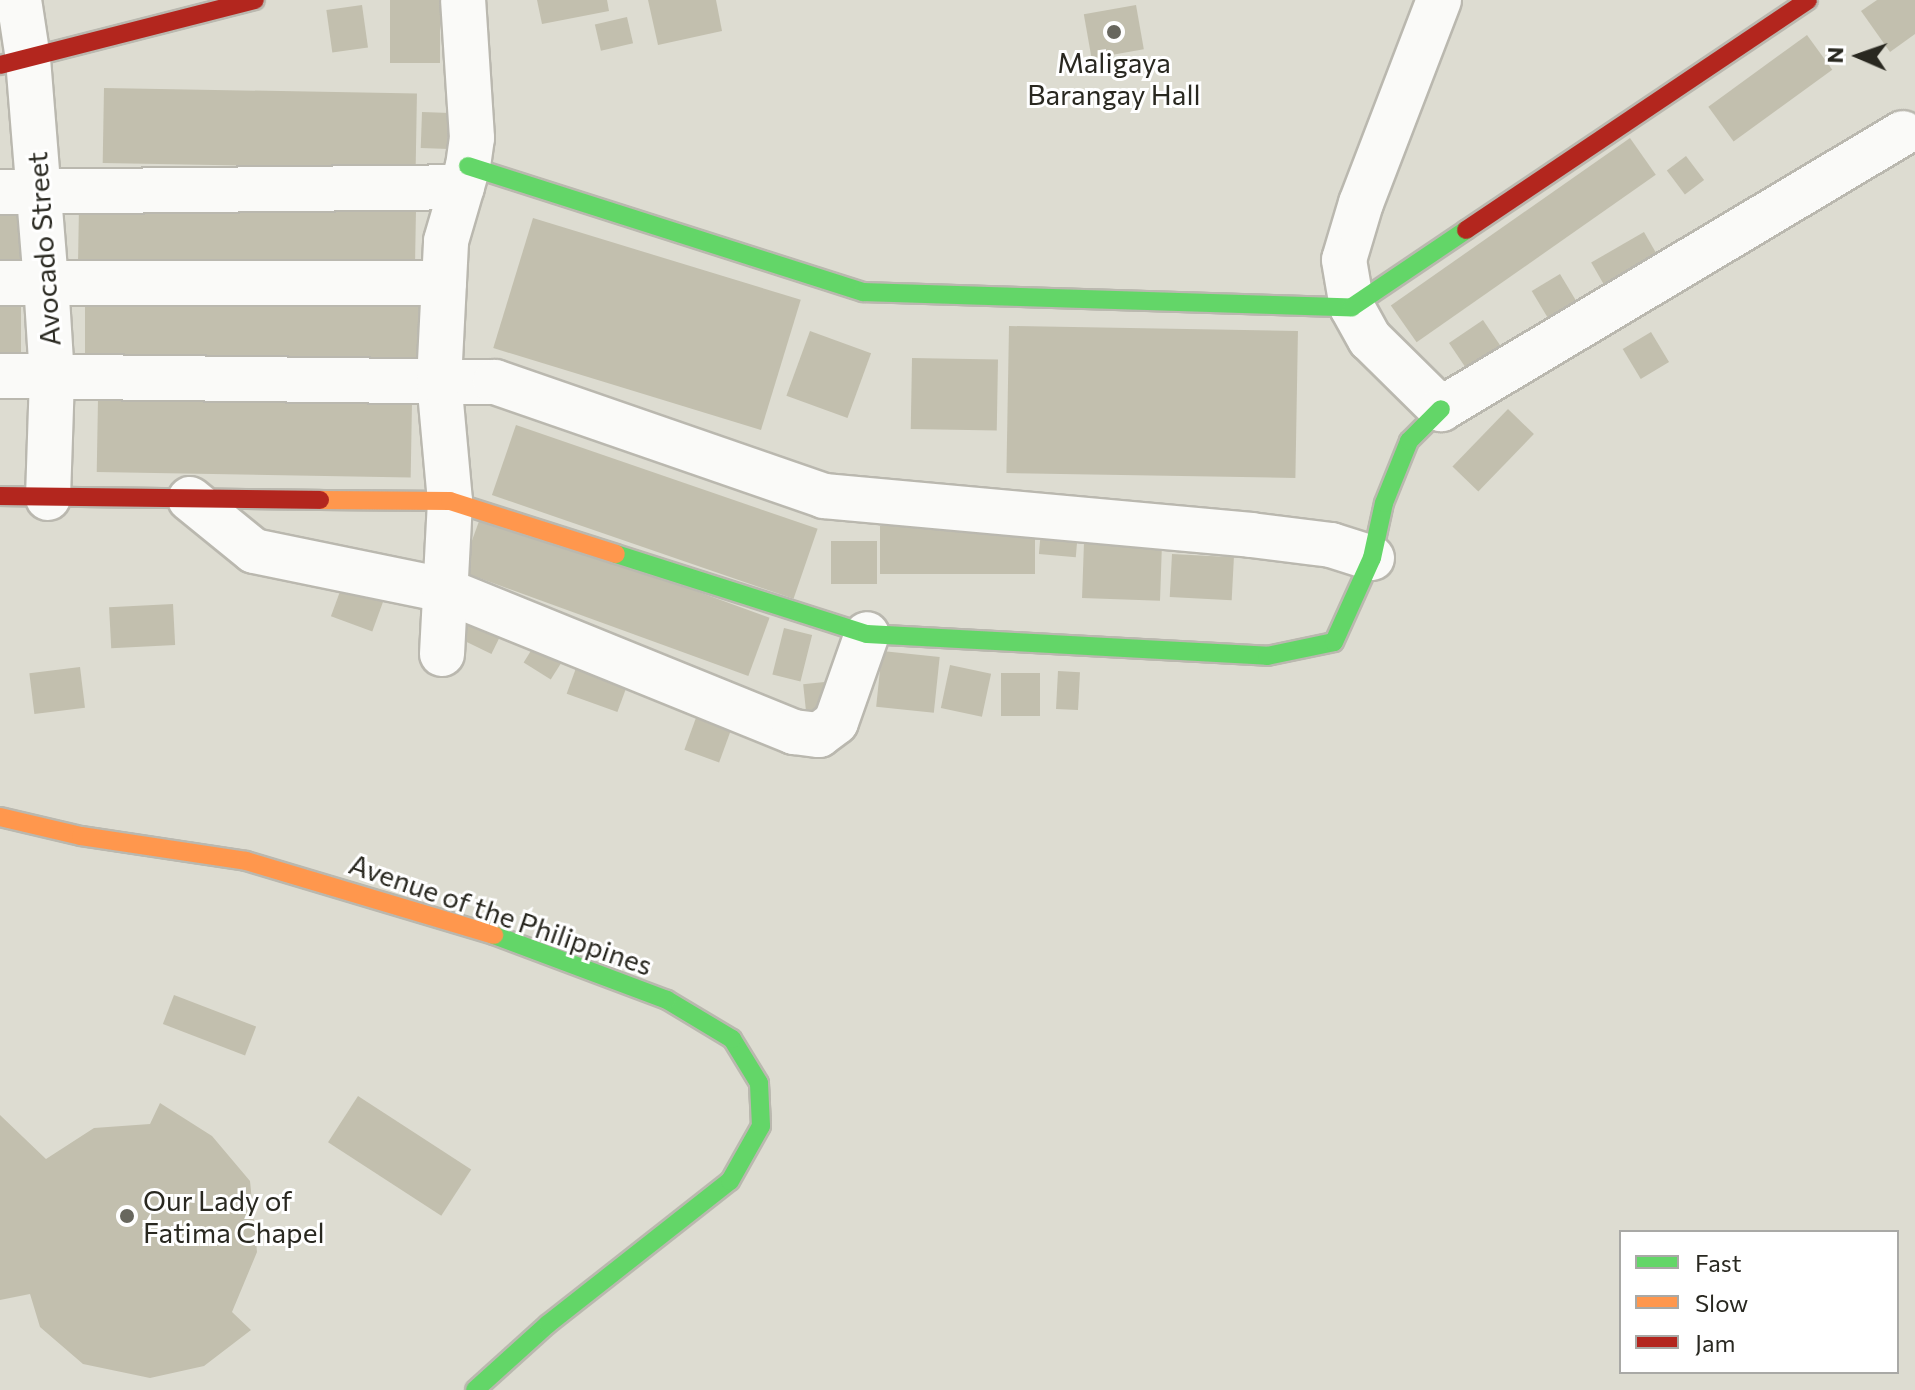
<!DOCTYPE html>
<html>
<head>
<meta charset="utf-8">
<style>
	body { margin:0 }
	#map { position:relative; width:1915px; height:1390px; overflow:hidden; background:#dddcd1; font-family:Commissioner,sans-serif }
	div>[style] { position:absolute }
	.building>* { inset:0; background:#c2bfae; transform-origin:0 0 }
	.roads { filter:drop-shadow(2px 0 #bab8af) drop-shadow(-2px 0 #bab8af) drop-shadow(0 2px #bab8af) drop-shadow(0 -2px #bab8af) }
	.street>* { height:44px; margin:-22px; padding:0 22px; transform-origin:22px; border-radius:22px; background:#fafaf8 }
	.fast>* { height:18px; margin:-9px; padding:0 9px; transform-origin:9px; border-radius:9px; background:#63d668 }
	.slow>* { height:18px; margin:-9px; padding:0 9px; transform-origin:9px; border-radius:9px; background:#ff974d }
	.jam>* { height:18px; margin:-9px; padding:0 9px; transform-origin:9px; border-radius:9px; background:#b3261e }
	.dots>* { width:22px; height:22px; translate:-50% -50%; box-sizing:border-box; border:4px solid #fff; border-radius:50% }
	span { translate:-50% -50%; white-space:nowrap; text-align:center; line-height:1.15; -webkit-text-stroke:6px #fff; paint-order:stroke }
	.poi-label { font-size:28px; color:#292820 }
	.left { translate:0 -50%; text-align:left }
	.street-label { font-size:28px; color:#292820 }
	.legend { position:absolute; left:1619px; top:1230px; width:280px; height:144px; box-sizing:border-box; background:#fff; border:2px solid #a9a9a6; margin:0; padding:10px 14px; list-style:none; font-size:24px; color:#292820 }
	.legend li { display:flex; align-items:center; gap:16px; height:40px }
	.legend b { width:40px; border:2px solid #a9a9a6 }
	.north { position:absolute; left:1819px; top:16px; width:80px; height:80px; -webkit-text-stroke:6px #fff; paint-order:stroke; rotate:272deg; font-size:22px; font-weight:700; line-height:32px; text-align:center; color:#292820 }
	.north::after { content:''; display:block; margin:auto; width:28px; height:36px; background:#292820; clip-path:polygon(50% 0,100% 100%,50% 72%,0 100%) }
</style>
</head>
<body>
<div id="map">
	<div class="building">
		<i style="left:390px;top:0;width:50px;height:63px"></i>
		<i style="clip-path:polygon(537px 0,607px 0,609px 11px,542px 24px)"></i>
		<i style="clip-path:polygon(648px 0,716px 0,722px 31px,658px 45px)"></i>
		<i style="clip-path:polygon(1877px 0,1915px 0,1915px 34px,1890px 52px,1861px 11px)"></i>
		<i style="left:362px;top:5px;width:43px;height:36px;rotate:82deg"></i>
		<i style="left:1136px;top:5px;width:45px;height:53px;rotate:80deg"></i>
		<i style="left:627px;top:17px;width:27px;height:33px;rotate:77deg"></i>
		<i style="left:1807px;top:35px;width:43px;height:122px;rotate:54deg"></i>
		<i style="left:104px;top:88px;width:313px;height:75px;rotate:1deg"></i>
		<i style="left:422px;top:112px;width:28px;height:36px;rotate:2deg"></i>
		<i style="left:1630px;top:138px;width:45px;height:292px;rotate:55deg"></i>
		<i style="left:1686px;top:156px;width:30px;height:24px;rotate:53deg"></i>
		<i style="left:79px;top:206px;width:337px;height:64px;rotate:1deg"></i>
		<i style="left:0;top:209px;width:21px;height:62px"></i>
		<i style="left:533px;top:218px;width:280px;height:136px;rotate:17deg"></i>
		<i style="left:1644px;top:232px;width:28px;height:61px;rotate:60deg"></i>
		<i style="left:1560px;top:274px;width:35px;height:33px;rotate:59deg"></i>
		<i style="left:85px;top:292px;width:347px;height:74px"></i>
		<i style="left:0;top:304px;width:21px;height:62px"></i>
		<i style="left:1483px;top:320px;width:45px;height:41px;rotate:56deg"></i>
		<i style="left:1009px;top:326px;width:289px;height:147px;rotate:1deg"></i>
		<i style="left:810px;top:331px;width:65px;height:69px;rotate:20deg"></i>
		<i style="left:1651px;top:332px;width:35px;height:33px;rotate:59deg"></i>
		<i style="left:912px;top:358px;width:86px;height:71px;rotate:1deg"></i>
		<i style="left:98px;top:399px;width:314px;height:73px;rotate:1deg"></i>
		<i style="left:1508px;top:409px;width:36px;height:80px;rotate:44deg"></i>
		<i style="left:516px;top:425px;width:319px;height:74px;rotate:19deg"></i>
		<i style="left:482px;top:513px;width:306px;height:62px;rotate:20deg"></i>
		<i style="left:880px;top:526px;width:155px;height:48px"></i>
		<i style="left:1041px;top:530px;width:37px;height:24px;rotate:5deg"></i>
		<i style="left:831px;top:541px;width:46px;height:43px"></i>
		<i style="left:1084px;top:542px;width:78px;height:56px;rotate:2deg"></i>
		<i style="left:1172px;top:554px;width:62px;height:43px;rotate:3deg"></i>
		<i style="left:346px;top:575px;width:44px;height:44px;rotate:20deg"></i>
		<i style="left:173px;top:604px;width:41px;height:64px;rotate:87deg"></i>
		<i style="left:461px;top:607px;width:48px;height:29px;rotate:26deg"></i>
		<i style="left:784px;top:628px;width:29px;height:48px;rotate:14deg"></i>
		<i style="left:539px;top:638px;width:32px;height:29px;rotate:32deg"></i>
		<i style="left:882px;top:651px;width:58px;height:56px;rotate:6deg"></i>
		<i style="left:580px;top:657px;width:54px;height:39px;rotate:20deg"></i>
		<i style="left:950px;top:665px;width:42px;height:44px;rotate:12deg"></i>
		<i style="left:80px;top:667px;width:41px;height:51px;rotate:83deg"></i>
		<i style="left:1058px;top:671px;width:22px;height:38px;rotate:3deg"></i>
		<i style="left:1001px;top:673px;width:39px;height:43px"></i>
		<i style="left:834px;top:681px;width:29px;height:31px;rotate:84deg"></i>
		<i style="left:697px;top:715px;width:37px;height:37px;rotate:20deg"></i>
		<i style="left:174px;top:995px;width:88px;height:31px;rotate:21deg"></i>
		<i style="left:358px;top:1096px;width:135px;height:55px;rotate:33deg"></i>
		<i style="clip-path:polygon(160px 1103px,212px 1136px,250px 1181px,257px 1252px,232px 1312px,251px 1330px,204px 1366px,150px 1378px,83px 1364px,40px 1327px,30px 1294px,0 1300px,0 1115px,46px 1159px,94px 1128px,150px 1124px)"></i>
	</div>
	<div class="roads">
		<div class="street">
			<i style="left:19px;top:0;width:60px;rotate:81.3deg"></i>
			<i style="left:28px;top:59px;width:224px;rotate:85.4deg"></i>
			<i style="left:46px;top:282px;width:95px;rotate:86.4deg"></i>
			<i style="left:52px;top:377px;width:121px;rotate:91.9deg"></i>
			<i style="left:1439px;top:0;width:217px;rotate:111deg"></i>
			<i style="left:1361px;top:203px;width:59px;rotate:106.6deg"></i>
			<i style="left:1344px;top:260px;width:48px;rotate:80.3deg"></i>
			<i style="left:1352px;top:307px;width:37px;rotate:61deg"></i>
			<i style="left:1370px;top:339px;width:100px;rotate:44.6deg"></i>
			<i style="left:1441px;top:409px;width:538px;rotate:-30.85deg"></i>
			<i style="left:0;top:192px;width:462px;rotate:-0.6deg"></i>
			<i style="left:0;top:283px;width:444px"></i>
			<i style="left:0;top:376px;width:495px;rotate:0.7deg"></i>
			<i style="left:495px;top:382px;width:348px;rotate:19.1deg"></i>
			<i style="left:824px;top:496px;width:429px;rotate:5.2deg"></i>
			<i style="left:1251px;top:535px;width:81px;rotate:7.1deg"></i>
			<i style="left:1331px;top:545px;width:43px;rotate:17.6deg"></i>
			<i style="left:190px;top:499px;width:82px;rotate:39.1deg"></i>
			<i style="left:254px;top:551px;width:194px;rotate:11.6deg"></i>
			<i style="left:444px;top:590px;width:378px;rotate:22.1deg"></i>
			<i style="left:794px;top:732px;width:25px;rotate:7deg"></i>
			<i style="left:819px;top:735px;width:21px;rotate:-37deg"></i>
			<i style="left:836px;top:722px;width:93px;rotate:-70.6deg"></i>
			<i style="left:442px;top:654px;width:153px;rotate:-87deg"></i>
			<i style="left:450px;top:501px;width:121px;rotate:-95.2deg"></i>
			<i style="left:439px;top:381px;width:140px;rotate:-87.1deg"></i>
			<i style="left:446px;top:241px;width:78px;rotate:-73.7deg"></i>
			<i style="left:468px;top:166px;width:28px;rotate:-82deg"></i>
			<i style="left:472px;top:138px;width:138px;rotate:-93.7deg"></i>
		</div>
		<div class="fast">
			<i style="left:468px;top:166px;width:415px;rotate:17.7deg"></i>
			<i style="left:863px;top:292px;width:489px;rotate:1.8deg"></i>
			<i style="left:1352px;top:307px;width:138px;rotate:-34deg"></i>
			<i style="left:616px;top:554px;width:263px;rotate:17.7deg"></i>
			<i style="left:867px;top:634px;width:401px;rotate:3.1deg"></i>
			<i style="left:1267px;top:656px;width:68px;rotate:-11.8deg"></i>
			<i style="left:1334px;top:642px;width:92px;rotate:-65.7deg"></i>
			<i style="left:1372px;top:558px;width:56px;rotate:-77.7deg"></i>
			<i style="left:1384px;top:503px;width:67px;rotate:-68deg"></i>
			<i style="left:1409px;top:441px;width:45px;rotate:-45deg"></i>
			<i style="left:475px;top:1390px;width:98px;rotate:-42.1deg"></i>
			<i style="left:548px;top:1324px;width:231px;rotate:-38.2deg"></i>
			<i style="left:730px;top:1181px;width:63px;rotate:-60.6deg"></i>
			<i style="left:761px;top:1126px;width:43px;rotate:-92.7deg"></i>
			<i style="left:759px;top:1083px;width:52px;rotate:-121.5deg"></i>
			<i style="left:732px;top:1039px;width:76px;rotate:-149deg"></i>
			<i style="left:667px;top:1000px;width:185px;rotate:-159.4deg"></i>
		</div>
		<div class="slow">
			<i style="left:320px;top:500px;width:130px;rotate:0.4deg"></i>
			<i style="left:450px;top:501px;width:174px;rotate:17.7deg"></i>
			<i style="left:0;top:817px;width:83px;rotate:13.2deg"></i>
			<i style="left:81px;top:836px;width:167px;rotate:8.6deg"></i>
			<i style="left:246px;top:861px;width:259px;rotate:16.6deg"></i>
		</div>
		<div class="jam">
			<i style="left:0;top:65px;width:263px;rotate:-14.3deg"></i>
			<i style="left:1466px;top:230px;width:412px;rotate:-33.9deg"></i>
			<i style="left:0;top:496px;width:320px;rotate:0.7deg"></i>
		</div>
	</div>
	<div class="dots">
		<i style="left:1114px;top:32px;background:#68675e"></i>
		<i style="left:127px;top:1216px;background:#68675e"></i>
	</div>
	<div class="poi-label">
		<span style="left:1114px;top:78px">Maligaya<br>Barangay Hall</span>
		<span class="left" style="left:143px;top:1216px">Our Lady of<br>Fatima Chapel</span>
	</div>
	<div class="street-label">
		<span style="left:43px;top:249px;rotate:-94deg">Avocado Street</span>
		<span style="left:501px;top:914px;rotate:19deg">Avenue of the Philippines</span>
	</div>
	<ul class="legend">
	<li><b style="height:10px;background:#63d668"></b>Fast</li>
	<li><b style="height:10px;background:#ff974d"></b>Slow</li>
	<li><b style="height:10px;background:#b3261e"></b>Jam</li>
	</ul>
	<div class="north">N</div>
</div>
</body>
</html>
